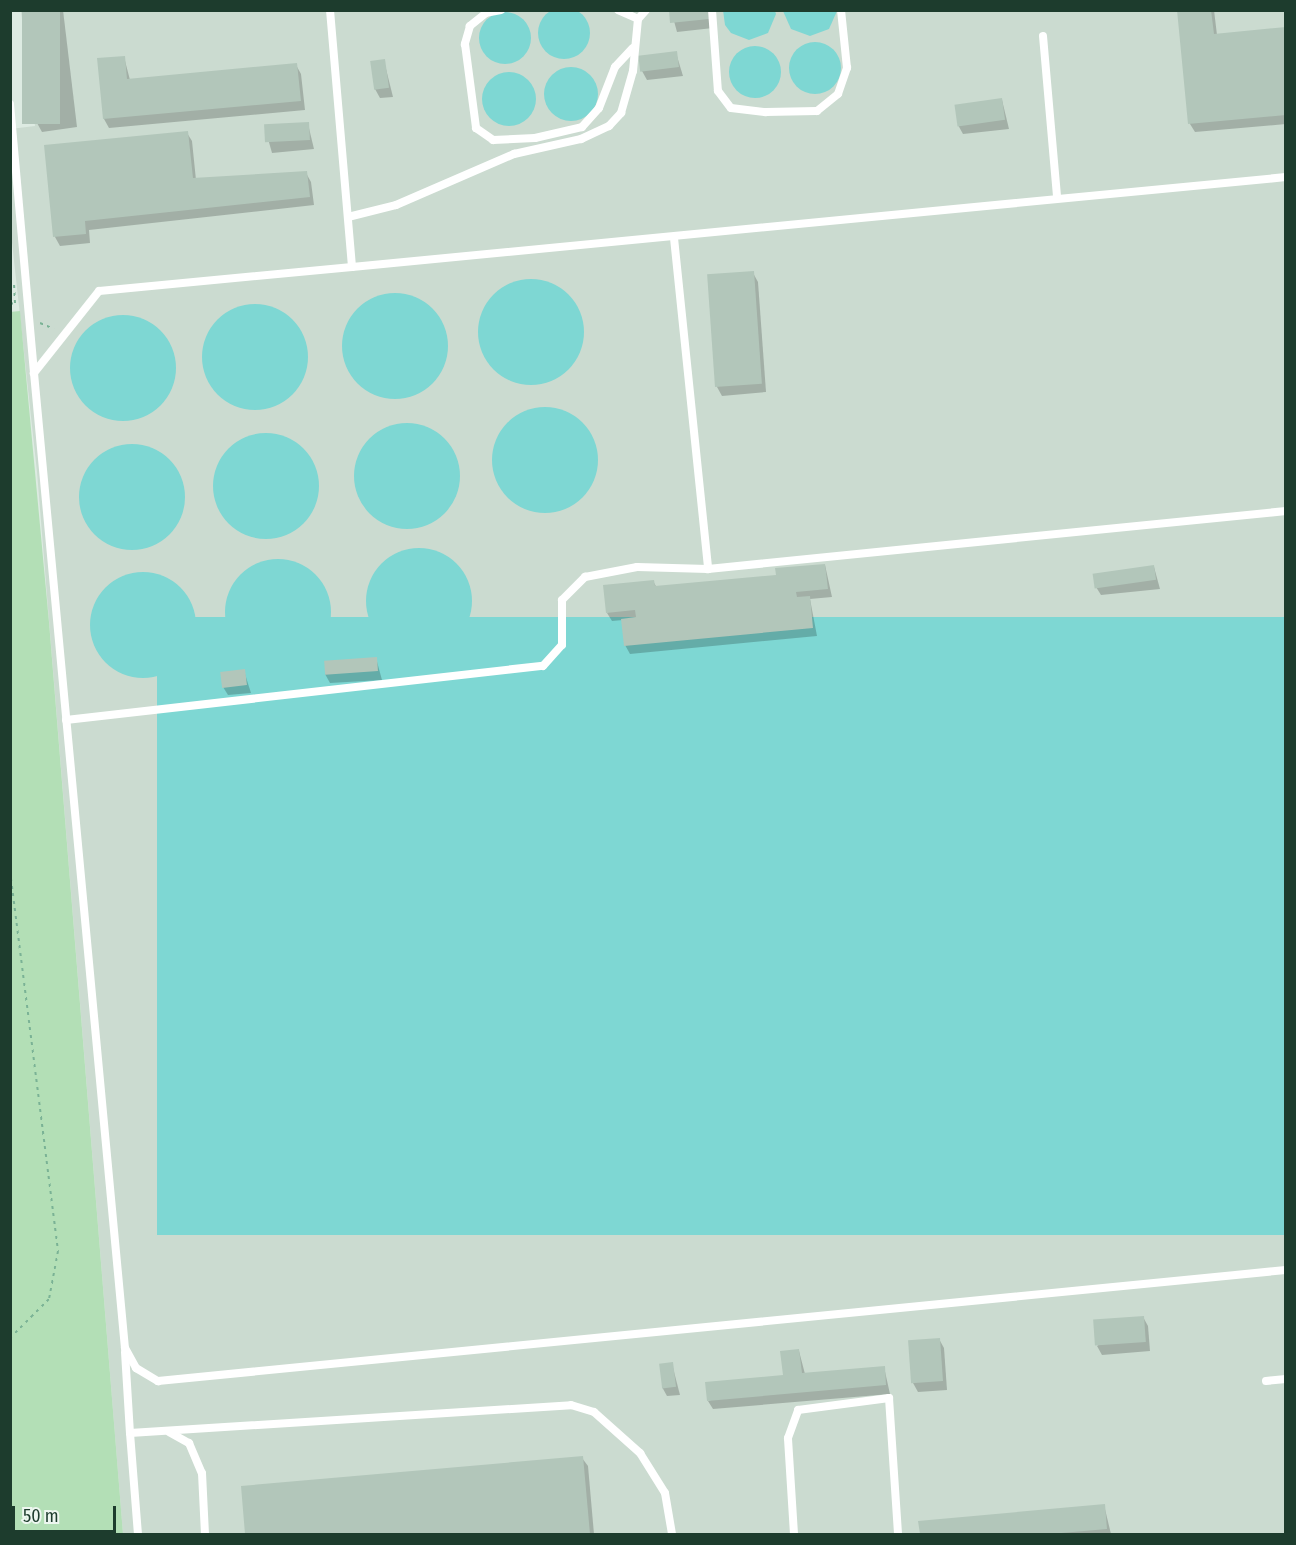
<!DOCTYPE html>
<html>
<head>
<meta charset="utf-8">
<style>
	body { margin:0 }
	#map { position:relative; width:1296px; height:1545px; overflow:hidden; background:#ddebe2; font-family:"Fira Sans Condensed",sans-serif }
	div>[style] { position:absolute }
	.built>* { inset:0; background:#cbdbd0 }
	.green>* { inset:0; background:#b3dfb6 }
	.water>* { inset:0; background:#7ed7d3; transform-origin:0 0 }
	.round { border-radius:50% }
	.shadow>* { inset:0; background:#0003 }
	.building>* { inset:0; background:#b2c6ba; transform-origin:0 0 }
	.path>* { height:2px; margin-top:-1px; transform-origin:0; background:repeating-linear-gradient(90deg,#7ab295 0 3px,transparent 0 7.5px) }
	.service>* { height:8px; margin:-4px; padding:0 4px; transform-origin:4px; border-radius:4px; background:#fff }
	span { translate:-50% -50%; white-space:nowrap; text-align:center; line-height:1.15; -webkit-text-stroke:4.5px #edf7f0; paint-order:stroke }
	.frame { position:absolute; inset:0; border:12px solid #1d3c2d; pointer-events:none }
	.scale { position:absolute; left:12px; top:1506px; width:104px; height:27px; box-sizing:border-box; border:3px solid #1d3c2d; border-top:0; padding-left:8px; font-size:18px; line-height:21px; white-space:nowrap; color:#1d3c2d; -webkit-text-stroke:4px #edf7f0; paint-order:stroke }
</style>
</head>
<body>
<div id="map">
	<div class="built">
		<i style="clip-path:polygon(21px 11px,1285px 11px,1285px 1534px,123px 1534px,37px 472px,11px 233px,10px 129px,35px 126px)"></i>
	</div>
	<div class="green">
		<i style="clip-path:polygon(20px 311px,49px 622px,123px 1534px,11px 1534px,10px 312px)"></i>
	</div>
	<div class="water">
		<i class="round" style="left:538px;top:7px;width:52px;height:52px"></i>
		<i style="clip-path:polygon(723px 10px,775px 11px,776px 14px,768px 33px,749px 40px,731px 33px,725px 25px)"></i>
		<i style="clip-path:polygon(783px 11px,783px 10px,837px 11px,829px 29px,810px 36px,791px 29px)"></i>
		<i class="round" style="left:479px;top:12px;width:52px;height:52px"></i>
		<i class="round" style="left:789px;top:42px;width:52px;height:52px"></i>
		<i class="round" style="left:729px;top:46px;width:52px;height:52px"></i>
		<i class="round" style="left:544px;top:67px;width:54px;height:54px"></i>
		<i class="round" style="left:482px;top:72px;width:54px;height:54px"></i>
		<i class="round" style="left:478px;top:279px;width:106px;height:106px"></i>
		<i class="round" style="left:342px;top:293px;width:106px;height:106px"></i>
		<i class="round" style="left:202px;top:304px;width:106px;height:106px"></i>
		<i class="round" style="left:70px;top:315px;width:106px;height:106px"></i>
		<i class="round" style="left:492px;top:407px;width:106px;height:106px"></i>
		<i class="round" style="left:354px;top:423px;width:106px;height:106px"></i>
		<i class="round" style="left:213px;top:433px;width:106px;height:106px"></i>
		<i class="round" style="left:79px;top:444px;width:106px;height:106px"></i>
		<i class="round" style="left:366px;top:548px;width:106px;height:106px"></i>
		<i class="round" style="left:225px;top:559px;width:106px;height:106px"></i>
		<i class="round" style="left:90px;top:572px;width:106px;height:106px"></i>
		<i style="left:1285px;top:617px;width:618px;height:1128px;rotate:90deg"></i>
	</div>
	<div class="shadow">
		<i style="clip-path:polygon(23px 10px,63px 10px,77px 127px,42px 132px,37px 123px)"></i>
		<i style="clip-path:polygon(671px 10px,710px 10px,713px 28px,677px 32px)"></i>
		<i style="clip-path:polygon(1179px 10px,1214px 10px,1217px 35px,1286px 29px,1286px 124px,1195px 132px,1190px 124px)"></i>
		<i style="clip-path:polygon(676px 53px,683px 76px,647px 80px,642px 71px)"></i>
		<i style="clip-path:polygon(124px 57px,130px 80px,296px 65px,301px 74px,305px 110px,109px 128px,104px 119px,99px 60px)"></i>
		<i style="clip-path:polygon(384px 61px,393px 97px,380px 98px,375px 89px)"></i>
		<i style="clip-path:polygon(1002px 100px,1009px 129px,963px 134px,958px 125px)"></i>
		<i style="clip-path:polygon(308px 124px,314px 149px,272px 153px,265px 128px)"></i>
		<i style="clip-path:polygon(187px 133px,192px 141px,196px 180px,306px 173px,311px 182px,314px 205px,89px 230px,90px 243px,60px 246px,55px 237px,46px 147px)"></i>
		<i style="clip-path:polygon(753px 273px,758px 282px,766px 392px,722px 396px,717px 387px,709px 277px)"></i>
		<i style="clip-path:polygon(825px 565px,832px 597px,810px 599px,817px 636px,630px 654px,625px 645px,623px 620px,612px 621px,607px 613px,653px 581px,657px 588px,778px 576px)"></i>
		<i style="clip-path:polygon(1154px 567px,1160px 589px,1101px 595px,1096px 587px)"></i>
		<i style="clip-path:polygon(376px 658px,382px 680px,330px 683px,325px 674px)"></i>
		<i style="clip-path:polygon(244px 671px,251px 693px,228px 695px,223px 687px)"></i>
		<i style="clip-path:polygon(1143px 1317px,1148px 1326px,1150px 1351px,1102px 1355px,1097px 1346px)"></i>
		<i style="clip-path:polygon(939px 1339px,944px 1348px,947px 1390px,918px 1392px,913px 1383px)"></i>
		<i style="clip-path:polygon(799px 1351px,805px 1374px,884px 1367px,890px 1394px,713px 1409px,708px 1401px,784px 1376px)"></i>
		<i style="clip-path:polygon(672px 1364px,680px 1395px,667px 1396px,662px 1387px)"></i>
		<i style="clip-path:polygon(582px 1458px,588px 1466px,594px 1534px,247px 1534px,243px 1488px)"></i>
		<i style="clip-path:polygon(1104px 1505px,1111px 1534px,921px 1534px,920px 1523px)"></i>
	</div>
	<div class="building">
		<i style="left:22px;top:10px;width:38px;height:114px"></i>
		<i style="clip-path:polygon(669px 10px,708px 10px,709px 19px,670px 23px)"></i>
		<i style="clip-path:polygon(1177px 10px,1211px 10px,1214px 34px,1286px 27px,1286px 115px,1188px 124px)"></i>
		<i style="left:677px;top:51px;width:16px;height:39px;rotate:83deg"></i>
		<i style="clip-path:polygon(125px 56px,127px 79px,297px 63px,301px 101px,103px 119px,97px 58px)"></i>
		<i style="left:385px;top:59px;width:29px;height:15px;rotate:82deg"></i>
		<i style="left:1002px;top:98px;width:22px;height:48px;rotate:82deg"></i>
		<i style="left:309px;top:122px;width:18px;height:45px;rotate:87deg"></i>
		<i style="clip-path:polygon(188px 131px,193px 178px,307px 171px,310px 197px,85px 221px,86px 234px,53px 237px,44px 145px)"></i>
		<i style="left:754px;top:271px;width:113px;height:47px;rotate:86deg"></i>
		<i style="clip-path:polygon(825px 564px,828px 589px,796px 592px,797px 597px,810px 596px,813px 628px,624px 646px,621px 619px,636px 617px,635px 610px,606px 613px,603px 585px,654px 580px,655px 586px,776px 575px,775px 568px)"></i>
		<i style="left:1154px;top:565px;width:15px;height:62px;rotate:82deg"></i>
		<i style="left:377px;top:657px;width:14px;height:53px;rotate:86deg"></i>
		<i style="left:245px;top:669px;width:16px;height:25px;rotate:83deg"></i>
		<i style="left:1144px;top:1316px;width:26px;height:51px;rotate:86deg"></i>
		<i style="left:940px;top:1338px;width:43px;height:32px;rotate:86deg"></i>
		<i style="clip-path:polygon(799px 1349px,802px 1373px,885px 1366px,886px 1385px,707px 1401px,705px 1382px,783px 1375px,780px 1351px)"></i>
		<i style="left:673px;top:1362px;width:25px;height:14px;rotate:83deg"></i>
		<i style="clip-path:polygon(583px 1456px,590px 1534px,245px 1534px,241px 1486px)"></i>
		<i style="clip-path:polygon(1105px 1504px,1107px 1529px,1050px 1534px,920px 1534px,918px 1521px)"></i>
	</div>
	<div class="path">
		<i style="left:10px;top:304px;width:5px;rotate:-11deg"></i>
		<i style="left:15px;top:303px;width:21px;rotate:-93deg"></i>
		<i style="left:40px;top:323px;width:15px;rotate:23deg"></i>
		<i style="left:10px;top:871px;width:383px;rotate:82.8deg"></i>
		<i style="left:58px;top:1251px;width:49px;rotate:100.6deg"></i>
		<i style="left:49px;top:1299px;width:55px;rotate:135deg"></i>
	</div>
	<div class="service">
		<i style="left:330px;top:10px;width:258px;rotate:85.1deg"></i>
		<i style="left:352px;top:267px;width:254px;rotate:174.6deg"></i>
		<i style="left:99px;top:291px;width:105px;rotate:128.4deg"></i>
		<i style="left:34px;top:373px;width:979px;rotate:84.67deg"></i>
		<i style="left:125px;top:1348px;width:23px;rotate:61deg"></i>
		<i style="left:136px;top:1368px;width:26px;rotate:31deg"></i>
		<i style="left:158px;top:1381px;width:1133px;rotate:-5.62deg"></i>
		<i style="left:501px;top:10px;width:15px;rotate:169deg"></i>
		<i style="left:486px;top:13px;width:21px;rotate:141deg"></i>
		<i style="left:470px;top:26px;width:19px;rotate:106deg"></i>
		<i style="left:465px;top:44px;width:85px;rotate:82.5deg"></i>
		<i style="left:476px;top:128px;width:21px;rotate:35deg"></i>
		<i style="left:493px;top:140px;width:42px;rotate:-2.7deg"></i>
		<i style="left:535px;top:138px;width:48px;rotate:-13.2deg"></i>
		<i style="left:582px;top:127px;width:25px;rotate:-48deg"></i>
		<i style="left:599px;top:108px;width:44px;rotate:-68.7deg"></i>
		<i style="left:615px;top:67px;width:26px;rotate:-47deg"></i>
		<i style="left:618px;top:10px;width:22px;rotate:24deg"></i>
		<i style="left:712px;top:10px;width:81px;rotate:85.8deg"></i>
		<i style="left:718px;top:91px;width:21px;rotate:53deg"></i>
		<i style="left:731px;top:108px;width:35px;rotate:7deg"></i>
		<i style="left:766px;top:112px;width:51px;rotate:-1.1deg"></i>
		<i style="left:817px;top:111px;width:27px;rotate:-39deg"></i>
		<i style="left:838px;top:94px;width:28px;rotate:-71deg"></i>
		<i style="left:847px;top:68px;width:58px;rotate:-95.9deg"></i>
		<i style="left:1043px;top:36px;width:162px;rotate:85deg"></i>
		<i style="left:10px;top:104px;width:270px;rotate:84.9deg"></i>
		<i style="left:348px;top:217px;width:49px;rotate:-14deg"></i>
		<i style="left:396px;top:205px;width:129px;rotate:-23.4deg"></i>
		<i style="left:514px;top:154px;width:69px;rotate:-12.6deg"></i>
		<i style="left:581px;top:139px;width:31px;rotate:-25deg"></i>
		<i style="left:609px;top:126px;width:18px;rotate:-47deg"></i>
		<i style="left:621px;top:113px;width:44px;rotate:-74.1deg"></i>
		<i style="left:633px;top:71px;width:52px;rotate:-84.5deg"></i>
		<i style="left:638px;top:19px;width:12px;rotate:-48deg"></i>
		<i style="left:674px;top:238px;width:333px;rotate:84.1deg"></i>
		<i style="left:352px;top:267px;width:938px;rotate:-5.5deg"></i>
		<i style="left:66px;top:720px;width:480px;rotate:-6.5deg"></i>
		<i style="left:543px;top:666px;width:28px;rotate:-48deg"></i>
		<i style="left:562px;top:645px;width:45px;rotate:-90deg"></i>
		<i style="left:562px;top:600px;width:33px;rotate:-45deg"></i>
		<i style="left:585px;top:577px;width:53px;rotate:-10.9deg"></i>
		<i style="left:637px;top:567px;width:71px;rotate:1.6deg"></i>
		<i style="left:708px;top:569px;width:581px;rotate:-5.73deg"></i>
		<i style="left:125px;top:1352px;width:81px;rotate:86.5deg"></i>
		<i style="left:130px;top:1433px;width:442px;rotate:-3.6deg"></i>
		<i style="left:571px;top:1405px;width:24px;rotate:17deg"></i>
		<i style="left:594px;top:1412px;width:62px;rotate:41.7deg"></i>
		<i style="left:640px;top:1453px;width:47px;rotate:58deg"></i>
		<i style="left:665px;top:1493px;width:42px;rotate:80.3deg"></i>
		<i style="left:1266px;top:1381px;width:20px;rotate:-6deg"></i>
		<i style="left:169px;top:1432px;width:23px;rotate:29deg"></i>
		<i style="left:189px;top:1443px;width:33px;rotate:67deg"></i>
		<i style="left:202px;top:1473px;width:61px;rotate:87.2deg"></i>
		<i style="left:130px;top:1433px;width:101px;rotate:85.5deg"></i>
		<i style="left:794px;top:1534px;width:96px;rotate:-93.6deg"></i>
		<i style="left:788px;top:1438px;width:30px;rotate:-70deg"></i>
		<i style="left:798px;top:1410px;width:92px;rotate:-7.5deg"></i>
		<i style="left:889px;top:1398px;width:136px;rotate:86.2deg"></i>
	</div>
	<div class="frame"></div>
	<div class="scale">50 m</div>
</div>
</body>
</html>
